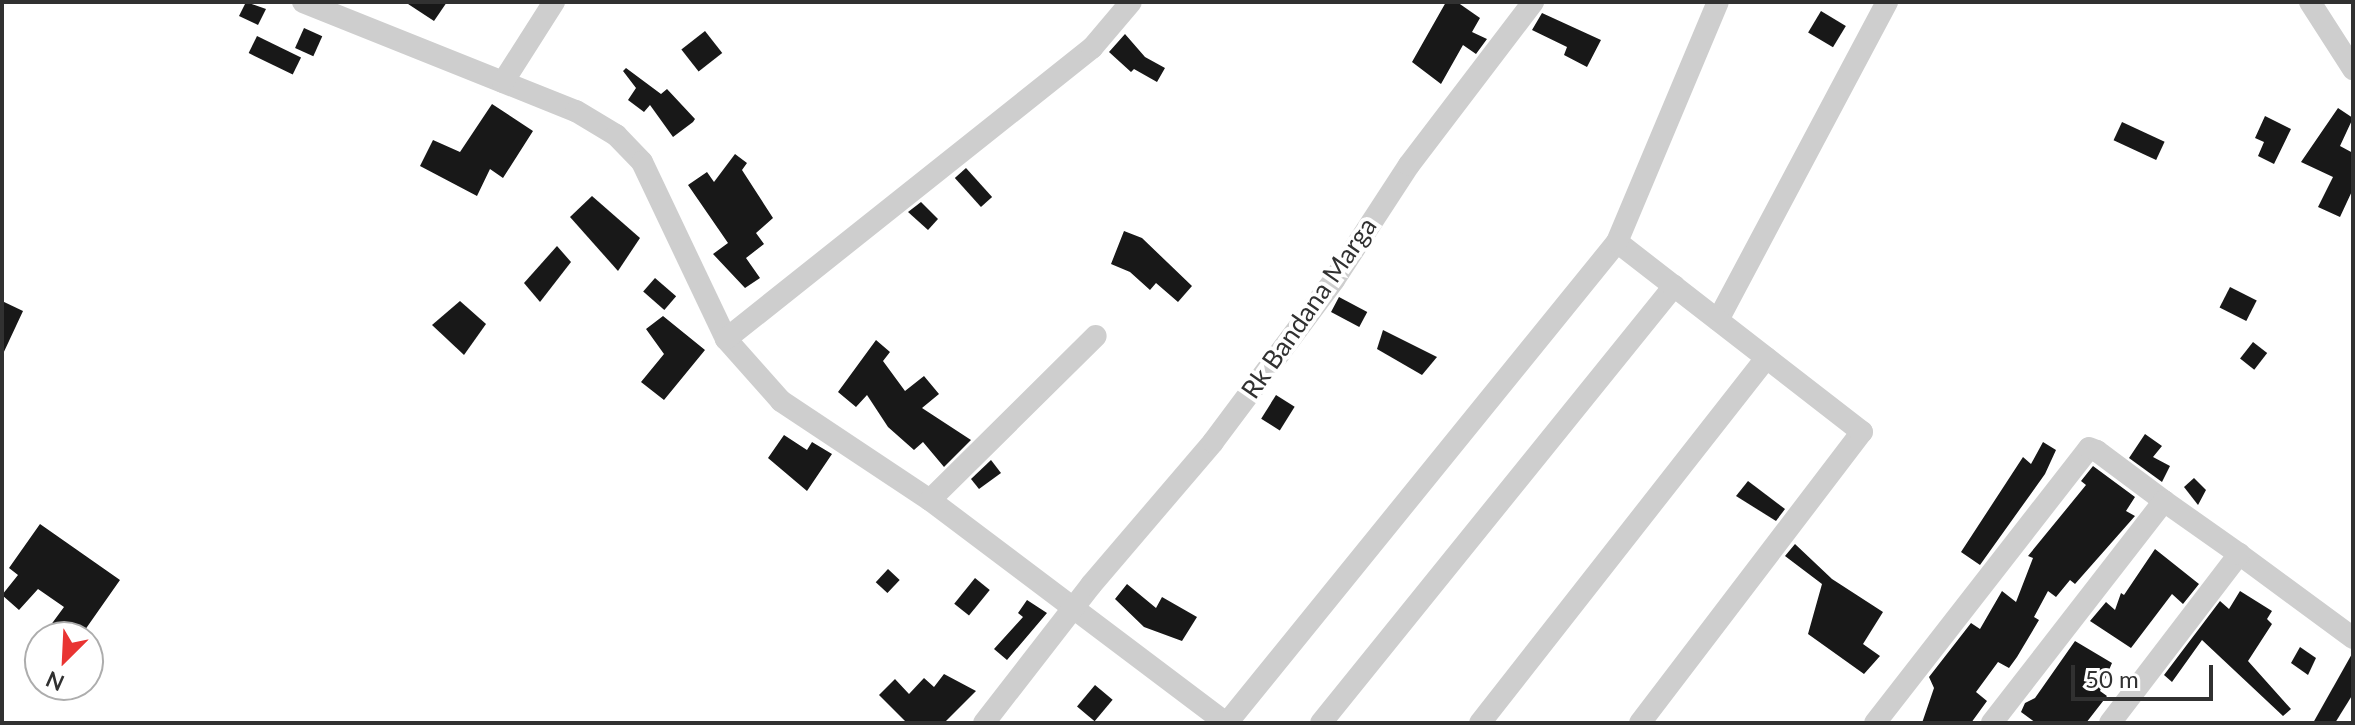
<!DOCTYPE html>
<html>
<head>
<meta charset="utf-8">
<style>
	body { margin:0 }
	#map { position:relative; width:2355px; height:725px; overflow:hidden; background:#fff; font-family:Lato,sans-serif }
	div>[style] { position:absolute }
	.building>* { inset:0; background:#181818; transform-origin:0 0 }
	.minor>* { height:22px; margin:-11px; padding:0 11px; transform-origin:11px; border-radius:11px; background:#cecece }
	span { translate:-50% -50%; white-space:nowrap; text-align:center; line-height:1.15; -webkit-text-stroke:8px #fff; paint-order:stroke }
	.street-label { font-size:26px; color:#313131 }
	.frame { position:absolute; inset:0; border:4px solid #313131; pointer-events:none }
	.north { position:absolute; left:24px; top:621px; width:80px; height:80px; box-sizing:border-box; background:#fff; border:2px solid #adadad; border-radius:50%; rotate:204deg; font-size:22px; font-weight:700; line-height:32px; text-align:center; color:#313131 }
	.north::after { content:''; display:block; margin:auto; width:28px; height:36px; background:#e93432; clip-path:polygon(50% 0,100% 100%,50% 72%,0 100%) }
	.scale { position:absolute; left:2071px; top:665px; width:142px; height:36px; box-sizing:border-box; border:4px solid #313131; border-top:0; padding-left:10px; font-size:24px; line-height:28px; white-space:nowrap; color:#313131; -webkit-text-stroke:6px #fff; paint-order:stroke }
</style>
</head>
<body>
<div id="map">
	<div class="building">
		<i style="clip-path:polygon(246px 2px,266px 9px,258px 25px,239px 16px)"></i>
		<i style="clip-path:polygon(405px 2px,447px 2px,434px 21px)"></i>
		<i style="clip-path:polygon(1446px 2px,1457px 2px,1480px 18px,1472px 32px,1487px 39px,1476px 54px,1463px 45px,1441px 84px,1412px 62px)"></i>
		<i style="left:1821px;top:11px;width:29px;height:25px;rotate:31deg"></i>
		<i style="clip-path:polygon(1542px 13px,1601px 40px,1587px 67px,1564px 55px,1567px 47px,1532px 30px)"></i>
		<i style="left:304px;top:28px;width:20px;height:22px;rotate:24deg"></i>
		<i style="left:705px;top:31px;width:28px;height:30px;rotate:52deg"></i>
		<i style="clip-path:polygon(1125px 34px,1145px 57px,1165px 68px,1157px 82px,1134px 69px,1131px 72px,1109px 52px)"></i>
		<i style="left:257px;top:36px;width:49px;height:19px;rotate:26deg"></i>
		<i style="clip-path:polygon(626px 68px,661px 94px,667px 89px,695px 119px,693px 122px,673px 137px,650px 105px,644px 112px,628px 100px,636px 88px,623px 71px)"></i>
		<i style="clip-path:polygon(492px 104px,533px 131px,503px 178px,490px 169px,477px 196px,420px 166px,433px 140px,460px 152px)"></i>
		<i style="clip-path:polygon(2338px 108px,2353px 118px,2340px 146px,2353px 153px,2353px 189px,2340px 217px,2318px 207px,2333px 177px,2301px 162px)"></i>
		<i style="clip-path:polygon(2265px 116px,2291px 129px,2274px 164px,2258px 156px,2264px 142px,2255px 138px)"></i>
		<i style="left:2122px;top:122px;width:47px;height:20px;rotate:25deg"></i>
		<i style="clip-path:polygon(735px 154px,747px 163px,742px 170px,773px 218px,756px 233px,764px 244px,746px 258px,760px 278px,745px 288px,713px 254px,728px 243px,688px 185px,707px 172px,714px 182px)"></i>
		<i style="left:966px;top:168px;width:39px;height:15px;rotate:48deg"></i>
		<i style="clip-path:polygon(592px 196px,640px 238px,618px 271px,570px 217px)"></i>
		<i style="clip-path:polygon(921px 202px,938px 219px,928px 230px,908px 212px)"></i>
		<i style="clip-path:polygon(1124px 231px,1142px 238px,1192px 286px,1178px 302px,1156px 283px,1150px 290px,1130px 272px,1111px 264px)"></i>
		<i style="clip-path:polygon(557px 246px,571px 262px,540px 302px,524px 283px)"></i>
		<i style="left:655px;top:278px;width:28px;height:18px;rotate:41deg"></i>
		<i style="left:2230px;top:287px;width:30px;height:23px;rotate:27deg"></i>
		<i style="left:1339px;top:297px;width:32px;height:17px;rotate:28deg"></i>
		<i style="clip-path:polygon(2px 301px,23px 311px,2px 356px)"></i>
		<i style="clip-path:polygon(460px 301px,486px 324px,464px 355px,432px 325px)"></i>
		<i style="clip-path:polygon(663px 316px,705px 350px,664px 400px,641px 382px,664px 354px,646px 329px)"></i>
		<i style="clip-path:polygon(1383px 330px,1437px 357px,1422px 375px,1377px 349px)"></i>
		<i style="clip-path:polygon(876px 340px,890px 352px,883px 361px,905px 391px,924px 376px,939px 394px,922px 408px,971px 440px,944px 467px,923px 442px,914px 450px,888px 427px,867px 395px,856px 407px,838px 392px)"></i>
		<i style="left:2253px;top:342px;width:18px;height:21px;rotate:38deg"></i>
		<i style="left:1276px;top:395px;width:22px;height:28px;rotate:32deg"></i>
		<i style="clip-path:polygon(2145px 434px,2162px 446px,2153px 457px,2170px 466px,2162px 482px,2129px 458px)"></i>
		<i style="clip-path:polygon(784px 435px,807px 450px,812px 442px,832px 454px,807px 491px,768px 458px)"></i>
		<i style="clip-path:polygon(2043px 442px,2056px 450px,2045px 474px,1980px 565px,1961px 552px,2023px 457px,2031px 464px)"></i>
		<i style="clip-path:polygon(991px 460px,1001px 473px,979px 489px,971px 479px)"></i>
		<i style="clip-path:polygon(2093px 466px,2135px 497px,2126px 511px,2135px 516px,2075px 584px,2070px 580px,2056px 597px,2048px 591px,2034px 617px,2039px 620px,2017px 657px,2009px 668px,1998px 662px,1976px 692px,1987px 701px,1971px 723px,1922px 723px,1934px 688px,1929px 677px,1971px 623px,1980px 629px,2002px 591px,2016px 602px,2033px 558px,2028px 556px,2086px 485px,2081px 481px)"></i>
		<i style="clip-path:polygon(2194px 478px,2206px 490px,2198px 505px,2184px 487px)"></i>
		<i style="clip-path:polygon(1748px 481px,1785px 509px,1776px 521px,1736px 496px)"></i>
		<i style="clip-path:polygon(40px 524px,120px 580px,80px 637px,42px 637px,64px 607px,38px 589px,19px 610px,2px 595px,18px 575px,9px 568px)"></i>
		<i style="clip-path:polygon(1795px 544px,1832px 579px,1883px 612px,1863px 644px,1880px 656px,1864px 674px,1808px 634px,1822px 584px,1785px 556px)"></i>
		<i style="clip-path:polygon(2155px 549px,2199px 584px,2183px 604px,2172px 594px,2131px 648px,2090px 621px,2106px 602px,2115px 610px,2121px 593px,2124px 595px)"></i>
		<i style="left:888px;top:569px;width:16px;height:18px;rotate:43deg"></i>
		<i style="left:975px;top:578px;width:19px;height:33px;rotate:39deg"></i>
		<i style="clip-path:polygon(1127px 584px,1156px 608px,1162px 597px,1197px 617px,1182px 641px,1144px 627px,1115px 599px)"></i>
		<i style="clip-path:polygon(2240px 591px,2272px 611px,2267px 619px,2272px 624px,2248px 661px,2291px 709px,2283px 716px,2202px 640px,2172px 682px,2164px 675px,2220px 601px,2229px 609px)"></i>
		<i style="clip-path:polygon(1027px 600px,1047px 613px,1007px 660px,994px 649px,1023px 617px,1018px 613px)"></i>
		<i style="clip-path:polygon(2075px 641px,2112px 663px,2100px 691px,2107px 696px,2086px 723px,2036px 723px,2021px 712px,2025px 703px,2035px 698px)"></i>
		<i style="clip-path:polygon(2300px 647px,2316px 658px,2308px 675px,2291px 663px)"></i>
		<i style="clip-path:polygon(2353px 652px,2353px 694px,2335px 723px,2313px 723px)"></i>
		<i style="clip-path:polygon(944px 674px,976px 691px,944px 723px,907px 723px,879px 695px,895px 679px,909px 694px,924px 678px,934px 687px)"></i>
		<i style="left:1095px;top:685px;width:23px;height:28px;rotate:40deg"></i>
	</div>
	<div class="minor">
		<i style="left:303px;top:2px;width:294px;rotate:21.8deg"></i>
		<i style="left:576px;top:111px;width:47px;rotate:31deg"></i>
		<i style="left:616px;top:135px;width:37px;rotate:46deg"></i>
		<i style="left:642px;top:162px;width:196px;rotate:64.6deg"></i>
		<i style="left:726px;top:339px;width:83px;rotate:48.4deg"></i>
		<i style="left:781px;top:401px;width:179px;rotate:33.6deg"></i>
		<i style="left:930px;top:500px;width:371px;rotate:37deg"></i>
		<i style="left:2310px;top:2px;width:80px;rotate:57.3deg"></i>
		<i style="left:503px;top:82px;width:95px;rotate:-57.5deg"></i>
		<i style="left:1718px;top:320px;width:360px;rotate:-62deg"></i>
		<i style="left:726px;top:339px;width:468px;rotate:-38.5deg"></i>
		<i style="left:1092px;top:48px;width:60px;rotate:-49.7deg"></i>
		<i style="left:930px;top:500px;width:233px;rotate:-44.7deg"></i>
		<i style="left:2239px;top:554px;width:142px;rotate:36.4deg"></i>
		<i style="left:984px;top:723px;width:175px;rotate:-52.2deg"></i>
		<i style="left:1091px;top:585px;width:188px;rotate:-49.5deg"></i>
		<i style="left:1213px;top:442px;width:202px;rotate:-53.2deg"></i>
		<i style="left:1334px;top:280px;width:137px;rotate:-56.9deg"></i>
		<i style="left:1409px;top:165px;width:205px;rotate:-52.7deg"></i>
		<i style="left:1227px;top:723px;width:619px;rotate:-50.96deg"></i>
		<i style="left:1321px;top:723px;width:562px;rotate:-51.07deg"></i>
		<i style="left:1480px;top:723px;width:464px;rotate:-51.9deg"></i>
		<i style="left:1640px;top:723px;width:366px;rotate:-52.7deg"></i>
		<i style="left:1862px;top:432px;width:310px;rotate:-142.2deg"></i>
		<i style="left:1617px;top:242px;width:260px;rotate:-67.2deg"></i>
		<i style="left:1875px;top:723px;width:348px;rotate:-52.1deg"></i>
		<i style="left:2089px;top:448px;width:9px;rotate:21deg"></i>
		<i style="left:2097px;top:451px;width:84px;rotate:36.7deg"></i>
		<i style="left:2164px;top:501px;width:281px;rotate:127.8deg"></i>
		<i style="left:2110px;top:723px;width:213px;rotate:-52.6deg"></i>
		<i style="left:2239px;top:554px;width:92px;rotate:-144.8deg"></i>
	</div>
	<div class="street-label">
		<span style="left:1309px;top:308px;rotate:-55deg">Rk Bandana Marga</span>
	</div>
	<div class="frame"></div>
	<div class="north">N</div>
	<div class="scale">50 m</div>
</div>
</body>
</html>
